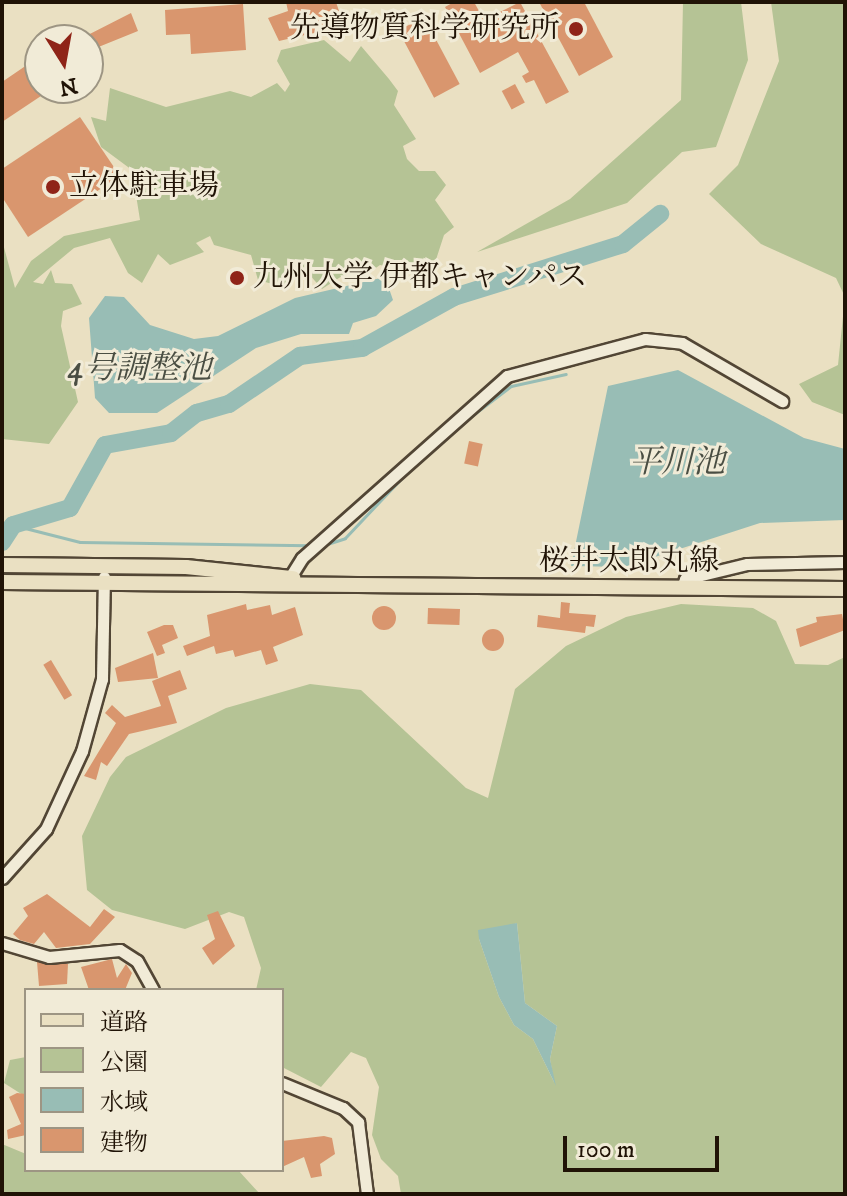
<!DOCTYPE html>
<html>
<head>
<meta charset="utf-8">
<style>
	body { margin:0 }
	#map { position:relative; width:847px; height:1196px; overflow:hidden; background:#eae0c2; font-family:"IM FELL DW Pica","Noto Serif JP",serif }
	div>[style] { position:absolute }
	.green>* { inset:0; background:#b5c395 }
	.water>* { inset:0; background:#98bdb5 }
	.stream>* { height:3px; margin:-1.5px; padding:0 1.5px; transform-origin:1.5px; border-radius:1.5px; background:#98bdb5 }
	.river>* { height:18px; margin:-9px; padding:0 9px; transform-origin:9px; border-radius:9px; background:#98bdb5 }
	.building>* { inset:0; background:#d9966e; transform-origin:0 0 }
	.round { border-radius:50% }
	.roads { filter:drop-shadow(2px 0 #524635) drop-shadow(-2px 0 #524635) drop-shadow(0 2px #524635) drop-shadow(0 -2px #524635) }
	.minor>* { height:11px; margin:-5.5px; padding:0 5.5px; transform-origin:5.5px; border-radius:5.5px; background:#f1ebd7 }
	.major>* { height:14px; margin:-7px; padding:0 7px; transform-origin:7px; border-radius:7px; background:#eae0c2 }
	.dots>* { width:22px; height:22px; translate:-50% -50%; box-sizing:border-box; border:4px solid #f1ebd7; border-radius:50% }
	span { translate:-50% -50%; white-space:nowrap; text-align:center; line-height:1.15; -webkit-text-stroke:6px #f1ebd7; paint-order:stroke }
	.poi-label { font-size:30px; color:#201306 }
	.right { translate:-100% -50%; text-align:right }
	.left { translate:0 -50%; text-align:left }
	.street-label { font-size:30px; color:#201306 }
	.water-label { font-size:32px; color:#4a4e43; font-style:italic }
	.frame { position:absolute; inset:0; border:4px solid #201306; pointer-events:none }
	.legend { position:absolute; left:24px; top:988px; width:260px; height:184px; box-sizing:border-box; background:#f1ebd7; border:2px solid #9d9583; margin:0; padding:10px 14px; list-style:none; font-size:24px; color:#201306 }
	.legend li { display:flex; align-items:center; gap:16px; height:40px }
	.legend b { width:40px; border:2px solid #9d9583 }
	.north { position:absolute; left:24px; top:24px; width:80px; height:80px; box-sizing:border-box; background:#f1ebd7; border:2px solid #9d9583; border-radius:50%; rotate:169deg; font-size:22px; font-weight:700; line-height:32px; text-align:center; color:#201306 }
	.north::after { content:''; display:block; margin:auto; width:28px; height:36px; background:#8f2418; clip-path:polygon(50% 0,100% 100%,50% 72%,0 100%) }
	.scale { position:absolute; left:563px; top:1136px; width:156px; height:36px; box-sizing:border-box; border:4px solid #201306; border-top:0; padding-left:10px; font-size:24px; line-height:28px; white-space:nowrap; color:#201306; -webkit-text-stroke:6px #f1ebd7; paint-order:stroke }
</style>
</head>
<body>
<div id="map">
	<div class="green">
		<i style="clip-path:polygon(683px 2px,741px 2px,748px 60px,716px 147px,682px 152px,627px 203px,477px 252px,570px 199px,681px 100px)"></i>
		<i style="clip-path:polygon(771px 2px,845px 2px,845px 415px,812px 402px,799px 384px,838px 365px,845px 297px,836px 278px,761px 244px,709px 194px,738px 165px,779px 61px)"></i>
		<i style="clip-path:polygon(324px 40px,350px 62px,361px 46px,389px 79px,398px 91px,394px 105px,416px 139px,403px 146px,407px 159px,419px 171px,435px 171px,446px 185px,435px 200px,454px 227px,444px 235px,431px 275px,380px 265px,360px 279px,342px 276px,322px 289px,308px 273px,280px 286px,258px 280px,251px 255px,214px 245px,210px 236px,196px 243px,204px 252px,170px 265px,158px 254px,142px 283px,128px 273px,110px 238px,74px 248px,33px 282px,43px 284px,51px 270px,55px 283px,72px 284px,82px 304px,63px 311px,61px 326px,78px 402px,49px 444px,2px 439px,2px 240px,15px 288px,31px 261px,64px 236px,140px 220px,132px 170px,101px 147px,91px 117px,106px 121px,110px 88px,166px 107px,230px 91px,251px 97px,277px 83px,285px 92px,290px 84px,277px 61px,281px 50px)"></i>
		<i style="clip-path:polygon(evenodd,681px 604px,753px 608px,776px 621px,795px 664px,828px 665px,845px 657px,845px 1194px,401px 1194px,398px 1176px,381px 1159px,372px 1135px,379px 1087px,366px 1058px,351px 1052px,321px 1087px,282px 1067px,282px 990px,256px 990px,261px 968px,244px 917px,229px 912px,185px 929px,112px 910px,87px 890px,82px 836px,110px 777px,126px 757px,226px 708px,310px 684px,361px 690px,466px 788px,488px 798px,515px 689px,566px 646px,626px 617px,681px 604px,517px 923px,525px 1003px,557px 1026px,550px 1059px,554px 1082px,533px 1039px,514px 1025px,499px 997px,479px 939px,517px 923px)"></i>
		<i style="clip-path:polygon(26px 1057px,26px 1097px,4px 1083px,10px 1060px)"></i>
		<i style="clip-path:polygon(2px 1144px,26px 1154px,26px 1170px,238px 1170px,260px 1194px,2px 1194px)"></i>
	</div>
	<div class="water">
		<i style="clip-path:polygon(385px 277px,393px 300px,376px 316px,353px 323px,349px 334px,301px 334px,256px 348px,157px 413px,109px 413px,95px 398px,89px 318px,105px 296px,124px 297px,150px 325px,194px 339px,218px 336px,295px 298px)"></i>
		<i style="clip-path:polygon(678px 370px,804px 438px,845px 449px,845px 520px,760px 523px,624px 567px,571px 566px,608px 386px)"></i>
		<i style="clip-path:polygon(517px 923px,525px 1003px,557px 1026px,550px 1059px,556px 1086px,533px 1039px,514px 1025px,499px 997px,479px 939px,478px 930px)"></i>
	</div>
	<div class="stream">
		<i style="left:457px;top:427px;width:68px;rotate:-37.2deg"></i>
		<i style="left:511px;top:386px;width:56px;rotate:-12.3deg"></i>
		<i style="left:13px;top:525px;width:69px;rotate:14.2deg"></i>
		<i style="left:80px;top:542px;width:229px;rotate:0.8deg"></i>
		<i style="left:324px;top:545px;width:22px;rotate:-18deg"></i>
		<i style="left:345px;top:538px;width:95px;rotate:-46.7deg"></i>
	</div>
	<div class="river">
		<i style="left:2px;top:542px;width:20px;rotate:-57deg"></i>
		<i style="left:13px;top:525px;width:59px;rotate:-16.6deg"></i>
		<i style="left:70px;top:508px;width:72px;rotate:-60.9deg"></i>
		<i style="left:105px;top:445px;width:67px;rotate:-10.3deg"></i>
		<i style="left:171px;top:433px;width:33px;rotate:-38deg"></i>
		<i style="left:197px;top:413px;width:33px;rotate:-16deg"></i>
		<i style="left:229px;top:404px;width:86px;rotate:-34.1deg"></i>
		<i style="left:300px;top:356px;width:63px;rotate:-7.4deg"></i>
		<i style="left:362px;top:348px;width:105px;rotate:-29deg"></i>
		<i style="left:454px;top:297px;width:177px;rotate:-17.4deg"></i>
		<i style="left:623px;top:244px;width:48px;rotate:-39deg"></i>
	</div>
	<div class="building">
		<i style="clip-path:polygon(286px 2px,336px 2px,344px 26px,279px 41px,268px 18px,288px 11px)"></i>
		<i style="clip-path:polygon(454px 2px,474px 2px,484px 20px,520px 2px,569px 92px,546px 104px,534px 80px,526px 83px,522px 76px,529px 72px,518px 52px,480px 73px,445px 7px)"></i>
		<i style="clip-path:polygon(539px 2px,584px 2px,613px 57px,579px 76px)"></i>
		<i style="clip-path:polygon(243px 4px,246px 50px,191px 54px,190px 34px,166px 35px,165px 10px)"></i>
		<i style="clip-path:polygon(131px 13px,138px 31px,96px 48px,99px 53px,88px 61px,88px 40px,78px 40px)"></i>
		<i style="left:424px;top:17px;width:76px;height:29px;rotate:62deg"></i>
		<i style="clip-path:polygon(40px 56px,40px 88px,53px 88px,2px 122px,2px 82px)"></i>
		<i style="left:515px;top:84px;width:21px;height:15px;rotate:62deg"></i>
		<i style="clip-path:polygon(80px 117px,120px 176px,28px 237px,2px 197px,2px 169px)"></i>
		<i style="left:469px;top:441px;width:14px;height:23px;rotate:12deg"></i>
		<i style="clip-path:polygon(561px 602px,570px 603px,569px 613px,596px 615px,594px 627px,586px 626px,585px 633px,537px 627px,538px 615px,560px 618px)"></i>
		<i style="clip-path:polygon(246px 604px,247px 610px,270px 605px,272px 615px,295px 607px,303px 635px,273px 647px,278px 661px,266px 665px,261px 650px,235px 657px,233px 650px,216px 654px,214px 646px,187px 656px,183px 646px,210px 636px,207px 615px)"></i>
		<i class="round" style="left:372px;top:606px;width:24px;height:24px"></i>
		<i style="left:428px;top:608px;width:32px;height:16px;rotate:2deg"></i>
		<i style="clip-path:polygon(842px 614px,845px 630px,800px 647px,796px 629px,817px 622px,816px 617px)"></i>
		<i style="clip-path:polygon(164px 625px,173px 625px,178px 638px,162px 645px,165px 653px,157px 656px,147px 632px)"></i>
		<i class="round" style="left:482px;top:629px;width:22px;height:22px"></i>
		<i style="clip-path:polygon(153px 653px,158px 678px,118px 682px,115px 668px)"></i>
		<i style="left:51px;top:660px;width:41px;height:9px;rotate:59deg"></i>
		<i style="clip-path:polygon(180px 670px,187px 689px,168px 696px,177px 723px,129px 734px,107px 766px,101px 762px,96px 780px,84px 776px,116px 723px,105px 713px,112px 705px,125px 717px,161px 706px,152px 681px)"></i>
		<i style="clip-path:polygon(47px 894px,90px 927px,104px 909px,115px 917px,90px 944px,56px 948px,44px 932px,34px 944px,20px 940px,13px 934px,28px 916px,23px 908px)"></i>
		<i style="clip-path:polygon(218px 911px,235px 946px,213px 965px,202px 948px,215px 939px,207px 915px)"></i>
		<i style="clip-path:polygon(112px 959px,117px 978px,126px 964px,132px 973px,125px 990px,89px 990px,81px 967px)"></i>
		<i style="clip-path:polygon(37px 962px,68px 964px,67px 984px,39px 986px)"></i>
		<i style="clip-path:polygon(17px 1093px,26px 1094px,26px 1135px,8px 1139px,7px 1130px,21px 1124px,9px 1097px)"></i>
		<i style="clip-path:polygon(324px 1136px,332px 1138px,335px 1154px,320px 1164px,322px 1176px,311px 1178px,304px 1157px,282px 1167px,282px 1141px)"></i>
	</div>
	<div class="roads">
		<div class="minor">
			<i style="left:287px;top:582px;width:28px;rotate:-58deg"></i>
			<i style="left:302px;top:558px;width:274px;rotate:-41.6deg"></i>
			<i style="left:507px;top:376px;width:143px;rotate:-15deg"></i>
			<i style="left:645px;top:339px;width:37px;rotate:6deg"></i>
			<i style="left:682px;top:343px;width:116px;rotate:30.1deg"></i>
			<i style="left:682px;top:587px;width:9px;rotate:-69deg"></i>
			<i style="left:685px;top:579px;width:64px;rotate:-13.6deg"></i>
			<i style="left:747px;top:564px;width:98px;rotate:-1.2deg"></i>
			<i style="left:2px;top:878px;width:66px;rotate:-48.1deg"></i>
			<i style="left:46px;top:829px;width:86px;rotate:-65.2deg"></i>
			<i style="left:82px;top:751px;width:75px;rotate:-74.5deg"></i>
			<i style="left:102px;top:679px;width:102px;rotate:-88.9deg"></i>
			<i style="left:2px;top:943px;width:49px;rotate:16.6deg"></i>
			<i style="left:49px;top:957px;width:71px;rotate:-5.6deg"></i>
			<i style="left:120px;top:950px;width:20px;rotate:33deg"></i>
			<i style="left:137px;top:961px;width:33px;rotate:61deg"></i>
			<i style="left:282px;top:1083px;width:66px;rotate:22.3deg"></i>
			<i style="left:343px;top:1108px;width:21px;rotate:43deg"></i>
			<i style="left:358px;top:1122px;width:73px;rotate:82.9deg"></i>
		</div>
		<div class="major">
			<i style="left:2px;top:565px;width:184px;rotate:0.6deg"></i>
			<i style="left:186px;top:567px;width:108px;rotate:5.9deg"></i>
			<i style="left:2px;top:582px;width:843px;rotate:0.48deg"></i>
		</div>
	</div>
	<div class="dots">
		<i style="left:576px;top:29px;background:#8f2418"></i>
		<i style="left:53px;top:187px;background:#8f2418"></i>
		<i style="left:237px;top:278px;background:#8f2418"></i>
	</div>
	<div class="poi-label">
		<span class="right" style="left:560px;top:29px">先導物質科学研究所</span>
		<span class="left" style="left:69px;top:187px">立体駐車場</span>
		<span class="left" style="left:253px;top:278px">九州大学 伊都キャンパス</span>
	</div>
	<div class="street-label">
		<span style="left:629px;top:562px">桜井太郎丸線</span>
	</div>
	<div class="water-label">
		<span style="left:140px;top:369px">4号調整池</span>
		<span style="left:677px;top:463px">平川池</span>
	</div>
	<div class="frame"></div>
	<ul class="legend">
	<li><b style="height:10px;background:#eae0c2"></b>道路</li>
	<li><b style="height:22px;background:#b5c395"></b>公園</li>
	<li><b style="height:22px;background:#98bdb5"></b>水域</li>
	<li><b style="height:22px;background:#d9966e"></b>建物</li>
	</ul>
	<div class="north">N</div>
	<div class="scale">100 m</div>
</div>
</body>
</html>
